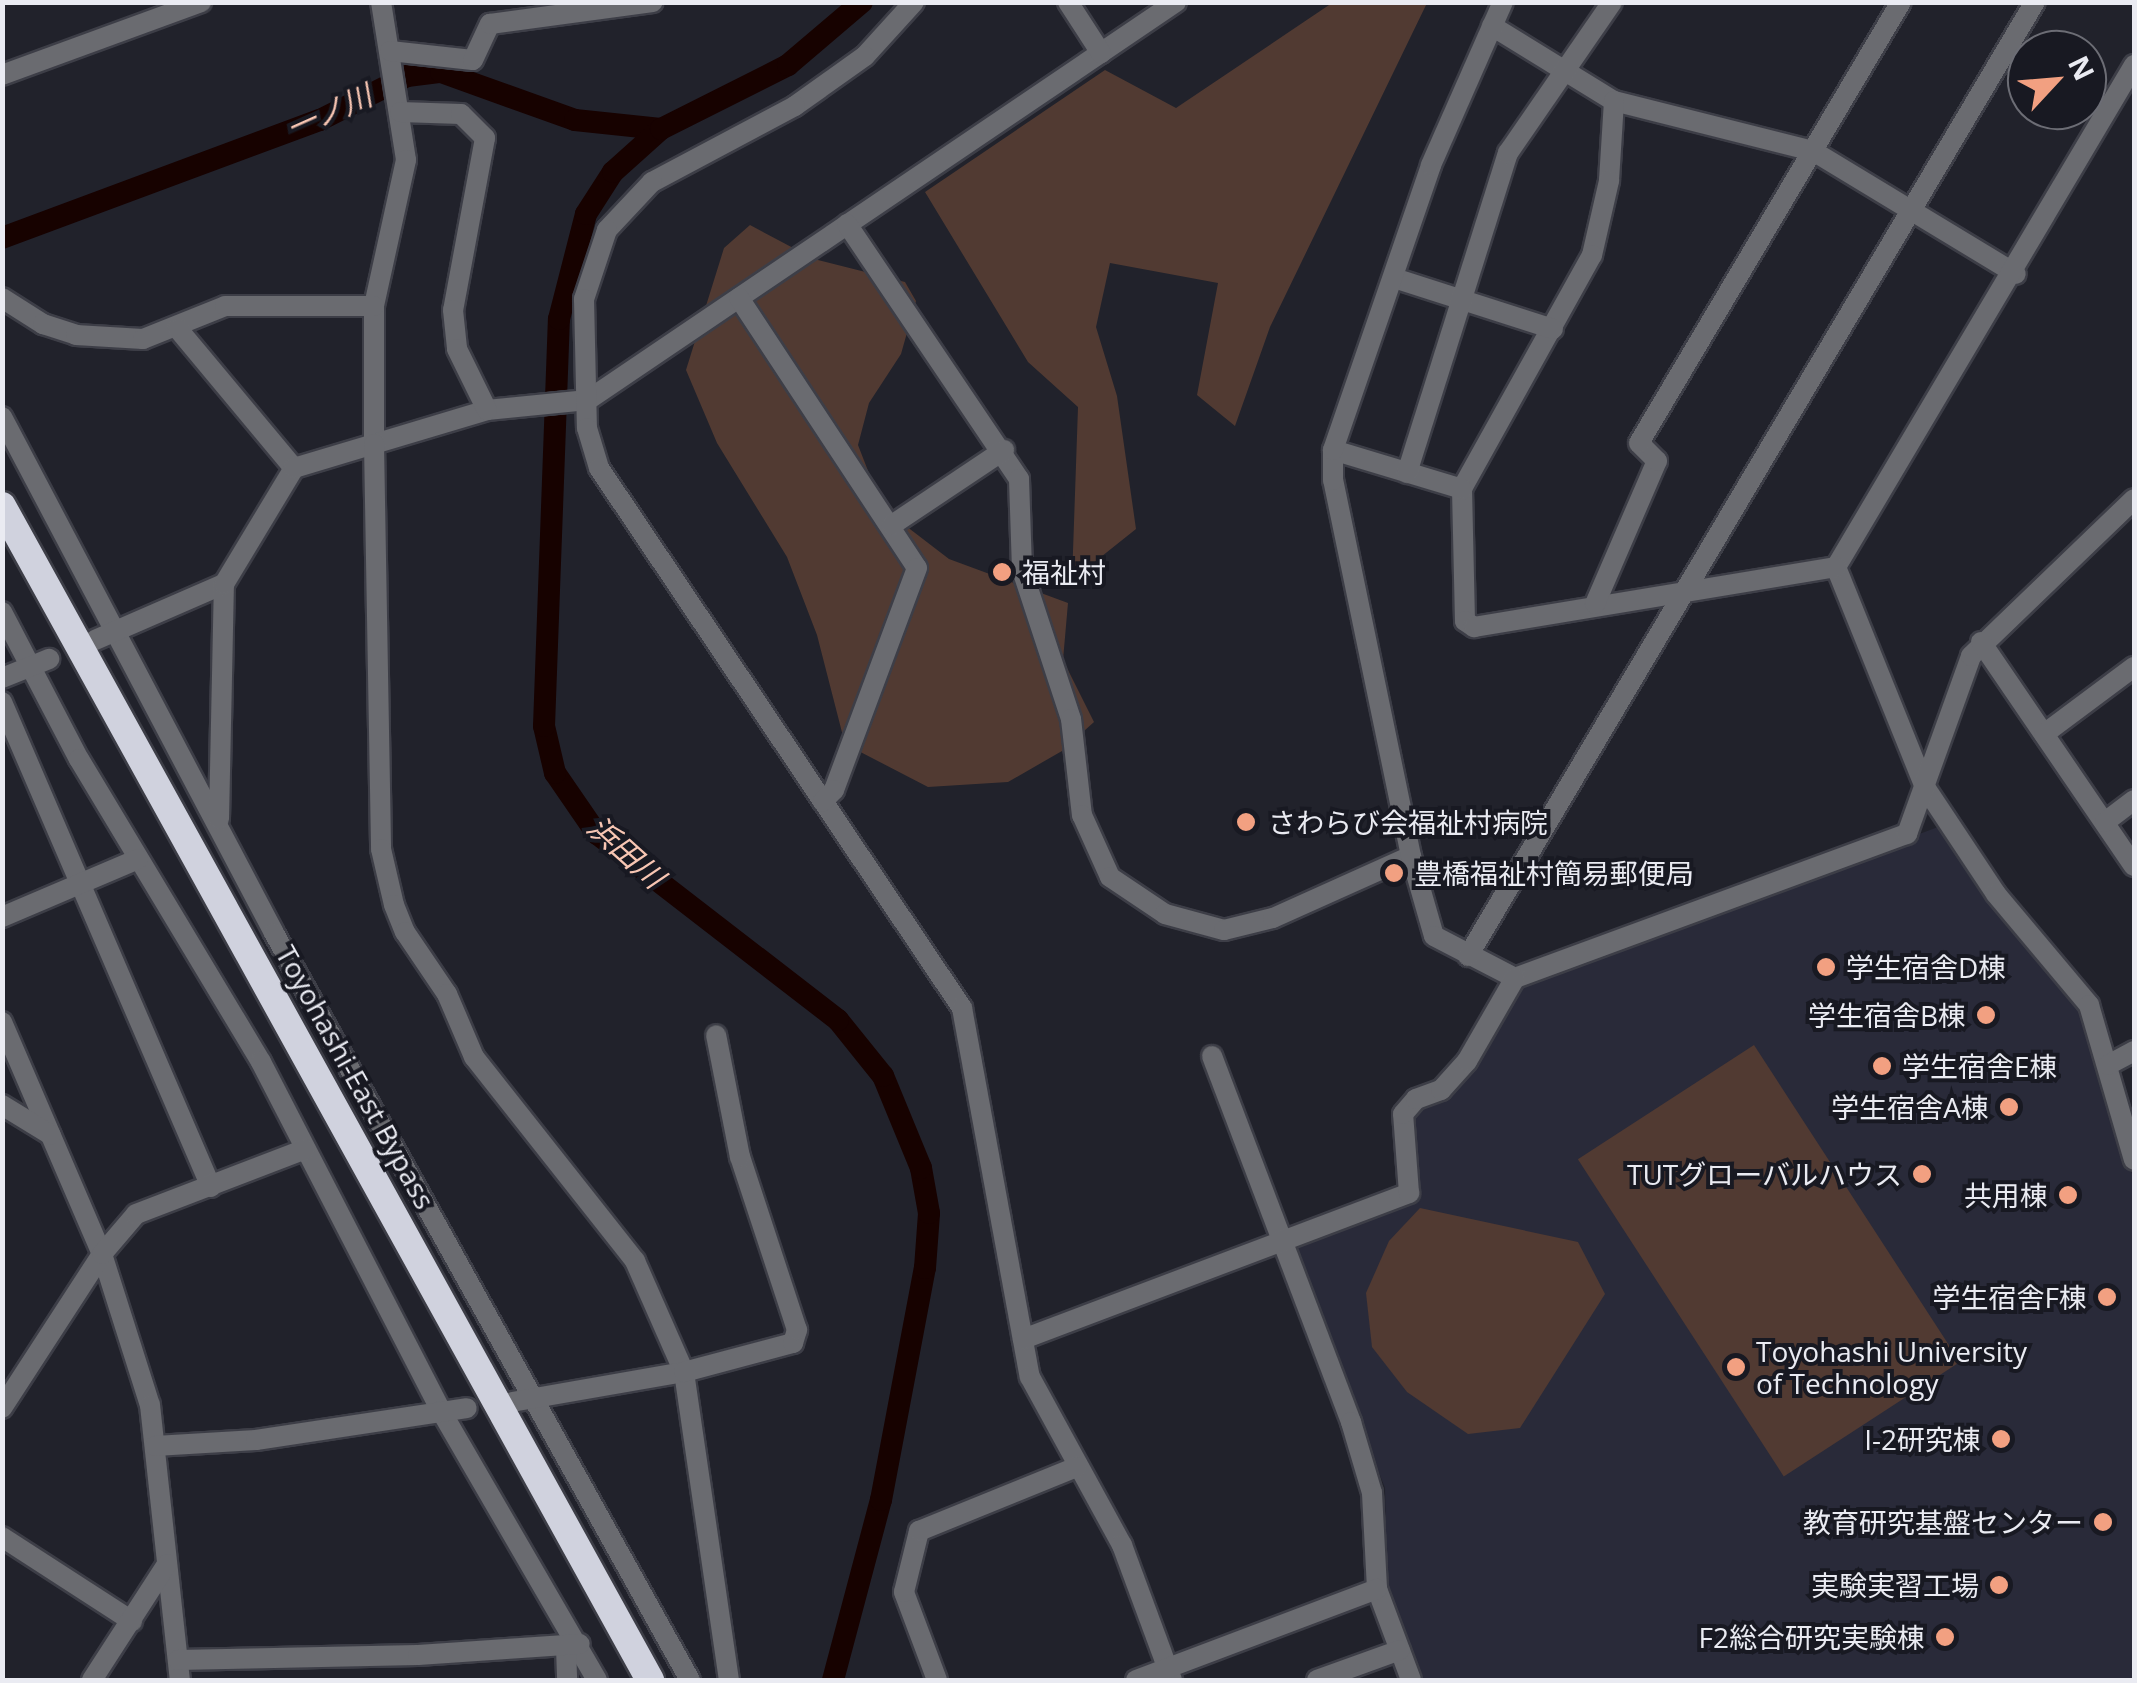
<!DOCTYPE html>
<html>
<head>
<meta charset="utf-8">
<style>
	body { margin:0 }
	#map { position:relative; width:2137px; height:1683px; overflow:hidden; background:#21222b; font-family:"Open Sans","Noto Sans JP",sans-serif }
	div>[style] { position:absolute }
	.built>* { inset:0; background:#292a39 }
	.green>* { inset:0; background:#513a32; transform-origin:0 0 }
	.river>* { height:22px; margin:-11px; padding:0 11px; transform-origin:11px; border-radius:11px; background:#170200 }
	.roads { filter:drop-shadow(2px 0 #3d3e47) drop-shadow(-2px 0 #3d3e47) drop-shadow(0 2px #3d3e47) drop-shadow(0 -2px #3d3e47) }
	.minor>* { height:20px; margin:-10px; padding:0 10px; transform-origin:10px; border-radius:10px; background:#6a6b70 }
	.highway>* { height:28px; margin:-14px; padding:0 14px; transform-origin:14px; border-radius:14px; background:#d0d2de }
	.dots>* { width:28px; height:28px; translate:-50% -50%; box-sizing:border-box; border:5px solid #181922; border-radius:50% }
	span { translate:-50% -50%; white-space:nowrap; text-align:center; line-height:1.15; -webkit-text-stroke:8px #181922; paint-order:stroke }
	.poi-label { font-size:28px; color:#eaebf2 }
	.left { translate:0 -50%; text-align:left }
	.right { translate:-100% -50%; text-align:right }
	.street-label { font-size:28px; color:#eaebf2 }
	.water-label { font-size:30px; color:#f8c6b3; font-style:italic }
	.frame { position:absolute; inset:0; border:5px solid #eaebf2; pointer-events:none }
	.north { position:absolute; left:2007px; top:30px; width:100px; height:100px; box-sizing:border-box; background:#181922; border:2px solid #6c6d75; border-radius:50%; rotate:64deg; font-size:28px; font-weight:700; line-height:40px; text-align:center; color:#eaebf2 }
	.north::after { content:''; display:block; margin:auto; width:35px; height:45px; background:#f2a081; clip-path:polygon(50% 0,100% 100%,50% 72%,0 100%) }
</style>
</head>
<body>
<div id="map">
	<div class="built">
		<i style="clip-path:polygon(1938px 827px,2078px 1008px,2134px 1180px,2134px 1680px,1423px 1680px,1387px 1589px,1385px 1488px,1290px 1247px,1418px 1198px,1412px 1118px,1517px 985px)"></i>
	</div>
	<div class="green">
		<i style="clip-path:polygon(1332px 3px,1427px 3px,1270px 327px,1235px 426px,1197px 395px,1218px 283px,1110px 263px,1096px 327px,1117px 396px,1136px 529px,1072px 580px,1078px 407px,1028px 362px,925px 192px,1105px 70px,1176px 108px)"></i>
		<i style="clip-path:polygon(750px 225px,814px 259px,905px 282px,916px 301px,901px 354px,869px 403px,858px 445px,872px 481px,906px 526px,949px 559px,1068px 603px,1063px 660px,1094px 722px,1062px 751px,1008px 782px,928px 787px,845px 744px,817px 635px,787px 557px,717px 443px,686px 370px,724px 248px)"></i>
		<i style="left:1754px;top:1045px;width:378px;height:210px;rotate:57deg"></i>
		<i style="clip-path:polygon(1420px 1208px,1578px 1242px,1605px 1294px,1520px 1428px,1468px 1434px,1407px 1392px,1372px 1347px,1366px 1293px,1389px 1241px)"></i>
	</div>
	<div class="river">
		<i style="left:2px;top:238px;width:339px;rotate:-20.4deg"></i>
		<i style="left:320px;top:120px;width:97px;rotate:-26.8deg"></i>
		<i style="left:407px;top:76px;width:34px;rotate:-7deg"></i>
		<i style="left:441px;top:72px;width:142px;rotate:19.7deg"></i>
		<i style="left:575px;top:120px;width:86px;rotate:6deg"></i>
		<i style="left:833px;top:1680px;width:186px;rotate:-75.1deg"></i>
		<i style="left:881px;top:1500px;width:236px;rotate:-79.3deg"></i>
		<i style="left:925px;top:1268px;width:55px;rotate:-85.8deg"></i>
		<i style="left:929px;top:1213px;width:46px;rotate:-100.1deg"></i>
		<i style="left:921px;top:1168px;width:100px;rotate:-112.4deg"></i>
		<i style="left:883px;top:1076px;width:72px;rotate:-128.8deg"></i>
		<i style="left:838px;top:1020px;width:304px;rotate:-142.3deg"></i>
		<i style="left:597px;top:834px;width:74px;rotate:-124.5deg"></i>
		<i style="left:555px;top:773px;width:48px;rotate:-103.2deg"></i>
		<i style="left:544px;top:726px;width:407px;rotate:-87.9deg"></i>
		<i style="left:559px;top:319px;width:108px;rotate:-75.6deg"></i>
		<i style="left:586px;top:214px;width:50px;rotate:-57.3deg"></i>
		<i style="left:613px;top:172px;width:64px;rotate:-41.9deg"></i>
		<i style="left:661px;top:129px;width:142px;rotate:-26.7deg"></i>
		<i style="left:788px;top:65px;width:97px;rotate:-40.4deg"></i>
	</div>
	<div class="roads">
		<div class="minor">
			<i style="left:381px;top:2px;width:160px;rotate:81deg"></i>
			<i style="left:406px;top:160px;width:149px;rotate:102.4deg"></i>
			<i style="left:374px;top:306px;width:138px;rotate:90deg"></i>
			<i style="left:374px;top:444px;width:118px;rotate:-16.7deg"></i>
			<i style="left:487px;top:410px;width:101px;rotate:-5.7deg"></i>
			<i style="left:588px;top:400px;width:710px;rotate:-34.09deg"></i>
			<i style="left:914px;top:2px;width:73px;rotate:132.2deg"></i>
			<i style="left:865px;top:56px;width:86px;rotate:144.5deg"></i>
			<i style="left:795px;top:106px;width:162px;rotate:152deg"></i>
			<i style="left:652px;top:182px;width:66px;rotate:133.2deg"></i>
			<i style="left:607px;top:230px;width:73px;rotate:108.4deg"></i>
			<i style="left:584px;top:299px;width:129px;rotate:88.7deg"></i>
			<i style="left:587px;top:428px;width:42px;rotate:73.3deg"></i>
			<i style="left:599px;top:468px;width:651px;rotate:56.09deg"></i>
			<i style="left:962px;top:1008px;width:375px;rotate:79.6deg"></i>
			<i style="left:1030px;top:1377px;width:192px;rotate:61.3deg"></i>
			<i style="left:1122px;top:1545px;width:144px;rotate:69.7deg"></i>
			<i style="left:1068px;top:2px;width:61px;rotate:57.1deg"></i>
			<i style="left:1492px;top:26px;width:143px;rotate:31.6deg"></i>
			<i style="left:1614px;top:101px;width:205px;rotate:14.1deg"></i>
			<i style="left:1813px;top:151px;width:237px;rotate:31.2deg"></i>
			<i style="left:390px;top:51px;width:83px;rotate:6.2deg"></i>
			<i style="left:473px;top:60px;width:40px;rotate:-65deg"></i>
			<i style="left:490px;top:24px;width:164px;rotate:-7.7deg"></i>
			<i style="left:2134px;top:65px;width:584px;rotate:120.69deg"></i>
			<i style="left:1836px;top:567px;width:237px;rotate:68deg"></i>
			<i style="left:1925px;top:787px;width:128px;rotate:56.4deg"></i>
			<i style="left:1996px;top:894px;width:145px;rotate:50deg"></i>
			<i style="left:2089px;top:1005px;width:161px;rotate:73.8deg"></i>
			<i style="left:2px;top:75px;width:212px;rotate:-20.1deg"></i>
			<i style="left:1614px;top:101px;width:80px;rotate:93.6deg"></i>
			<i style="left:1609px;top:181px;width:76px;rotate:102.9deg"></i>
			<i style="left:1592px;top:255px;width:268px;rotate:119.1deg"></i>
			<i style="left:1462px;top:489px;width:132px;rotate:88.7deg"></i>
			<i style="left:1465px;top:621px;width:11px;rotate:34deg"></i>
			<i style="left:1474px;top:627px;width:367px;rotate:-9.4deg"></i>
			<i style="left:400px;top:112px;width:61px;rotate:1.9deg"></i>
			<i style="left:461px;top:114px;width:34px;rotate:45deg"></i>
			<i style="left:485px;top:138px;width:175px;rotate:100.5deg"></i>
			<i style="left:453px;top:310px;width:39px;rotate:84deg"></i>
			<i style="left:457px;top:349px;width:68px;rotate:63.8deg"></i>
			<i style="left:847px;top:224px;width:308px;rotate:56deg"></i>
			<i style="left:1019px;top:479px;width:91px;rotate:88.1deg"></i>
			<i style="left:1022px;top:570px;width:157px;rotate:71.8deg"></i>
			<i style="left:1071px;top:719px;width:97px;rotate:83.5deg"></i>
			<i style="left:1082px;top:815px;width:68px;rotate:65.7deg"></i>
			<i style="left:1110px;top:877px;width:66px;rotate:33.9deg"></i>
			<i style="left:1165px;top:914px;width:61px;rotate:15.2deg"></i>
			<i style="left:1224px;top:930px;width:50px;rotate:-13.8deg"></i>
			<i style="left:1273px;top:918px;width:151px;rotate:-24.2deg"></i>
			<i style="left:1411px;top:856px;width:83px;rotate:74deg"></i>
			<i style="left:1434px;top:936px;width:91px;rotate:27.4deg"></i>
			<i style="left:1515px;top:978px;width:418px;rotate:-20.2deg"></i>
			<i style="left:1907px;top:834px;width:189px;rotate:-70.2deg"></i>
			<i style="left:1971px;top:656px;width:226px;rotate:-43.9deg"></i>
			<i style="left:1394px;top:278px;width:167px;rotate:17.8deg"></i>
			<i style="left:2px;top:298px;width:49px;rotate:32.4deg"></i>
			<i style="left:43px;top:324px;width:35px;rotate:18deg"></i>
			<i style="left:76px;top:335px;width:67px;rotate:3.4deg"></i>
			<i style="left:143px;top:339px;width:88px;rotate:-21.9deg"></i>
			<i style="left:225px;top:306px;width:149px"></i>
			<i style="left:739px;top:298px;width:323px;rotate:56.6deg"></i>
			<i style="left:917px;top:568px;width:237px;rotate:110.5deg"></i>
			<i style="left:834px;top:790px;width:16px;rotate:135deg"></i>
			<i style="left:178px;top:329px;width:181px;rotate:50.2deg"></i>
			<i style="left:2px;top:417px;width:583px;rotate:62.2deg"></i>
			<i style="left:274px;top:933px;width:855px;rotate:60.89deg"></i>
			<i style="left:1333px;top:450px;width:135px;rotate:16.8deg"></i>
			<i style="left:1407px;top:473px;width:336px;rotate:-72.5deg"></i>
			<i style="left:1508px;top:153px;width:183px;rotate:-55.4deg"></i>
			<i style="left:892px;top:525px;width:135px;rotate:-33.8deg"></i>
			<i style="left:1595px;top:604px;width:156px;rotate:-66.6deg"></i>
			<i style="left:1657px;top:461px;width:25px;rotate:-135deg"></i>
			<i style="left:1639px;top:443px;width:513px;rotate:-59.29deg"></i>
			<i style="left:2px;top:612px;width:166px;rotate:62.4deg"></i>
			<i style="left:79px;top:759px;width:353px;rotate:59deg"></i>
			<i style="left:261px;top:1062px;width:393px;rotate:62.7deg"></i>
			<i style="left:441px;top:1411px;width:311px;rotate:59.9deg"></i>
			<i style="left:95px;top:640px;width:141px;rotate:-23.5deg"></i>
			<i style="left:1981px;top:642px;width:271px;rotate:55.7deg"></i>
			<i style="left:2px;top:678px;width:51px;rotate:-22deg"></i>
			<i style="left:2px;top:702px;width:528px;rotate:66.69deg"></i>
			<i style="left:2044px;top:734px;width:112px;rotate:-36.7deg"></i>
			<i style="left:219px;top:819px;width:235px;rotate:-88.8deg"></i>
			<i style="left:224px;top:584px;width:135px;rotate:-58.9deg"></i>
			<i style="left:294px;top:468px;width:84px;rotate:-16.7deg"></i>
			<i style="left:374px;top:444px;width:405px;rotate:89deg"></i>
			<i style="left:381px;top:849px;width:57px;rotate:76.9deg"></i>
			<i style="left:394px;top:905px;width:29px;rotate:68deg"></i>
			<i style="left:405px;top:932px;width:75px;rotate:55.9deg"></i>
			<i style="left:447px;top:994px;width:69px;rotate:66.8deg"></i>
			<i style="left:474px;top:1057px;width:260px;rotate:51.7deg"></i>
			<i style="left:635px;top:1261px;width:121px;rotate:66.2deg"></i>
			<i style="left:684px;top:1372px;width:311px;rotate:81.7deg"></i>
			<i style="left:2105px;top:822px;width:36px;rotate:-37deg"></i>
			<i style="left:1411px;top:856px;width:384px;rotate:-101.7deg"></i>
			<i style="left:1333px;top:480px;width:30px;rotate:-90deg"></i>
			<i style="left:1333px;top:450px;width:301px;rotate:-71deg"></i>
			<i style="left:1431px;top:165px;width:178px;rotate:-66.2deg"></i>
			<i style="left:2px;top:917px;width:148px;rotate:-23.1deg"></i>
			<i style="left:1468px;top:956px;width:1110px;rotate:-59.28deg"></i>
			<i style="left:2px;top:1022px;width:253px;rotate:66.7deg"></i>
			<i style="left:102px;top:1254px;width:158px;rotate:72.4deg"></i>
			<i style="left:150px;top:1405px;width:277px;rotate:83.8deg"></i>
			<i style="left:1212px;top:1056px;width:392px;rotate:69.2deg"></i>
			<i style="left:1351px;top:1422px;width:74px;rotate:73.5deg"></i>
			<i style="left:1372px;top:1493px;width:96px;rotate:87deg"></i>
			<i style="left:1377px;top:1589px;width:97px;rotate:69.5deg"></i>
			<i style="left:2108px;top:1065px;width:30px;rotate:-28deg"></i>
			<i style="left:2px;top:1105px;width:57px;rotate:31.5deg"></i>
			<i style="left:1023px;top:1339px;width:413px;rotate:-20.7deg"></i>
			<i style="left:1409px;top:1193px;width:79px;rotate:-94.3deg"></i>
			<i style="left:1403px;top:1114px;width:20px;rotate:-49deg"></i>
			<i style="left:1416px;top:1099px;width:27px;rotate:-20deg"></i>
			<i style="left:1441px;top:1090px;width:39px;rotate:-48deg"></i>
			<i style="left:1467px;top:1061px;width:96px;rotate:-60deg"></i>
			<i style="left:512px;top:1402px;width:175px;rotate:-9.9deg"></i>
			<i style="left:684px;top:1372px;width:113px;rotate:-14.9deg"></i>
			<i style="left:793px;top:1343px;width:14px;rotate:-73deg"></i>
			<i style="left:797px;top:1330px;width:182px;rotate:-108.2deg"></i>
			<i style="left:740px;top:1157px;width:124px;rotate:-101.1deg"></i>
			<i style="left:2px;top:1408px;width:184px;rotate:-57deg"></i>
			<i style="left:102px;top:1254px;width:52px;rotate:-49.6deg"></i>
			<i style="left:136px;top:1214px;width:181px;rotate:-21deg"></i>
			<i style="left:155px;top:1446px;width:101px;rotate:-3.4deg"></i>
			<i style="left:256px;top:1440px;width:213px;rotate:-8.6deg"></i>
			<i style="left:2px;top:1537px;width:155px;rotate:32.9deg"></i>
			<i style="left:566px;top:1647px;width:33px;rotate:88deg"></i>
			<i style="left:178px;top:1660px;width:240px;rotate:-1.2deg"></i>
			<i style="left:418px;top:1655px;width:162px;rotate:-3.9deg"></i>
			<i style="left:92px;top:1680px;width:138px;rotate:-57.1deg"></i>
			<i style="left:937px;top:1680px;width:94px;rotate:-110.6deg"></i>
			<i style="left:904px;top:1592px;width:63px;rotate:-76.2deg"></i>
			<i style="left:919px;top:1531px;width:170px;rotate:-22.1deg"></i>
			<i style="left:1136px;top:1680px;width:258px;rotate:-20.7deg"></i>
			<i style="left:1317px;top:1680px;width:88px;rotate:-19.9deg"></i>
		</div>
		<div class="highway">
			<i style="left:2px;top:506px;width:1341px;rotate:61.1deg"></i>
		</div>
	</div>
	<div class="dots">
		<i style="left:1002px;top:572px;background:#f2a081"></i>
		<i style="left:1246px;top:822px;background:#f2a081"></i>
		<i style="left:1394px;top:873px;background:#f2a081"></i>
		<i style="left:1826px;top:967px;background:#f2a081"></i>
		<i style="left:1986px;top:1015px;background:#f2a081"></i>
		<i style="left:1882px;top:1066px;background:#f2a081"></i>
		<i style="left:2009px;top:1107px;background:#f2a081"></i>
		<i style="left:1922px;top:1174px;background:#f2a081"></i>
		<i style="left:2068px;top:1195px;background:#f2a081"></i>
		<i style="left:2107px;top:1297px;background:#f2a081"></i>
		<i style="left:1736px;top:1367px;background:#f2a081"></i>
		<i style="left:2001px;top:1439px;background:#f2a081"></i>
		<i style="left:2103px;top:1522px;background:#f2a081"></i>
		<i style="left:1999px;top:1585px;background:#f2a081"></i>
		<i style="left:1945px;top:1637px;background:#f2a081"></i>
	</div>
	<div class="poi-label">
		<span class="left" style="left:1022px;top:572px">福祉村</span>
		<span class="left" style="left:1268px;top:822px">さわらび会福祉村病院</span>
		<span class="left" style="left:1414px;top:873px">豊橋福祉村簡易郵便局</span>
		<span class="left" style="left:1846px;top:967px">学生宿舎D棟</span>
		<span class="right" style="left:1966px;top:1015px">学生宿舎B棟</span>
		<span class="left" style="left:1902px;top:1066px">学生宿舎E棟</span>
		<span class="right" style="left:1989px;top:1107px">学生宿舎A棟</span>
		<span class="right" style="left:1902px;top:1174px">TUTグローバルハウス</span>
		<span class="right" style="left:2048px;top:1195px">共用棟</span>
		<span class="right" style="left:2087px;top:1297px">学生宿舎F棟</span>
		<span class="left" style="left:1756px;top:1367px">Toyohashi University<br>of Technology</span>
		<span class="right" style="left:1981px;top:1439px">I-2研究棟</span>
		<span class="right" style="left:2083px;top:1522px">教育研究基盤センター</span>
		<span class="right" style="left:1979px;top:1585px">実験実習工場</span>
		<span class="right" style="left:1925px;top:1637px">F2総合研究実験棟</span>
	</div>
	<div class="street-label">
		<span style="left:356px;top:1077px;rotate:61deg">Toyohashi-East Bypass</span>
	</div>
	<div class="water-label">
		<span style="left:329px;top:112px;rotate:-24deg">一ノ川</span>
		<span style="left:626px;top:852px;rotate:42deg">浜田川</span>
	</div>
	<div class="frame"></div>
	<div class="north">N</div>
</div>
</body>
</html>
